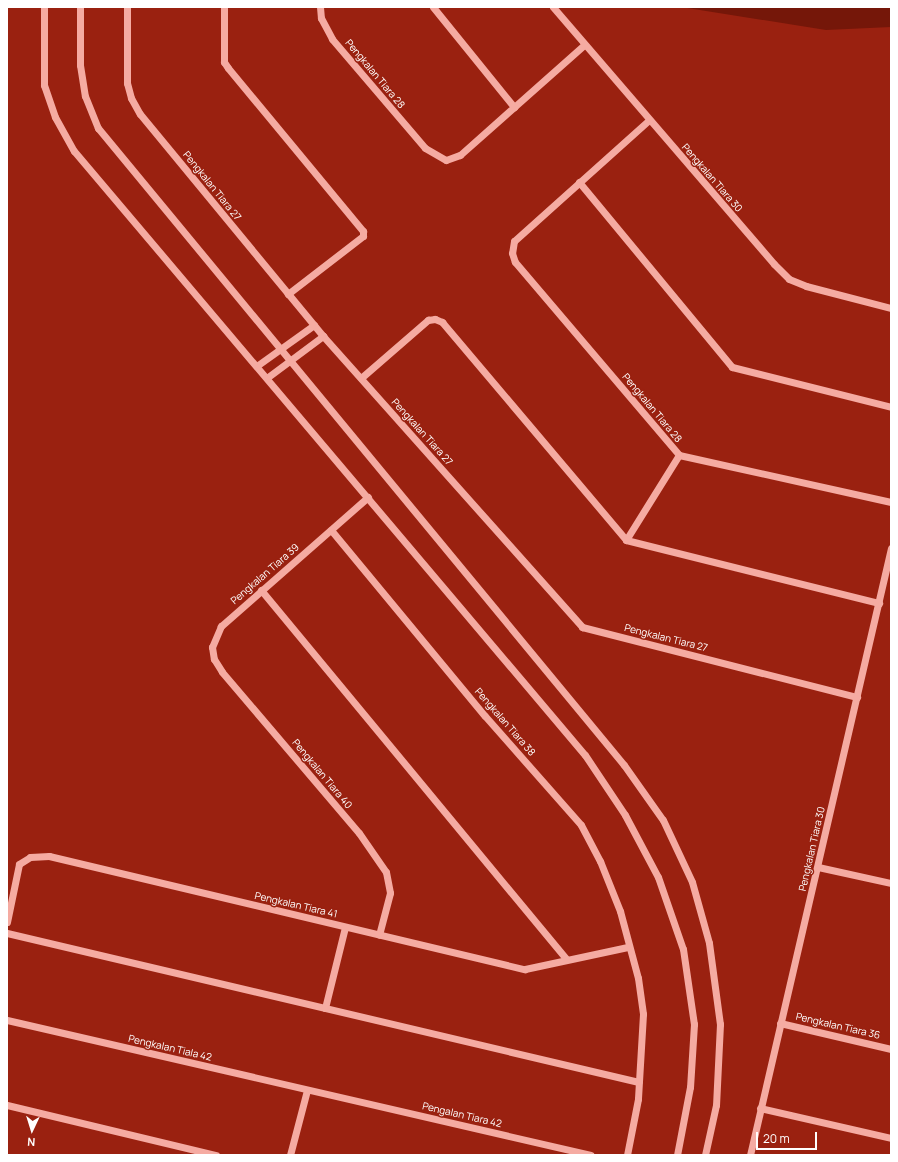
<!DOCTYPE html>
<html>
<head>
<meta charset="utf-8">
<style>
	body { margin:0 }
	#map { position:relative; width:898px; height:1162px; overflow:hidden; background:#9a2110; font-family:Manrope,sans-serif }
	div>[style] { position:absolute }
	.water>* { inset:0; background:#751709 }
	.minor>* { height:7px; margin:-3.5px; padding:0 3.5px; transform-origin:3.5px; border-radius:3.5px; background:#f5aba2 }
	span { translate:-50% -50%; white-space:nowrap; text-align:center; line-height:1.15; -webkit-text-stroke:3px #9a2110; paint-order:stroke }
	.street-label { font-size:10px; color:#fff }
	.frame { position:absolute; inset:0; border:8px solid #fff; pointer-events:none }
	.north { position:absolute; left:12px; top:1110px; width:40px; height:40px; -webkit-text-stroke:3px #9a2110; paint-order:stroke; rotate:184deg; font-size:11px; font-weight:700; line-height:16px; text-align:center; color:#fff }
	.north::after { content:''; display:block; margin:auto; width:14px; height:18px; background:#fff; clip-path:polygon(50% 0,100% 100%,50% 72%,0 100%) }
	.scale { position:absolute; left:756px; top:1132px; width:61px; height:18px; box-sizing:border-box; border:2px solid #fff; border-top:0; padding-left:5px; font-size:12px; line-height:14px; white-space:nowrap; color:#fff; -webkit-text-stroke:3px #9a2110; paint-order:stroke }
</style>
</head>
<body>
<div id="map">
	<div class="water">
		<i style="clip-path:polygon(681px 7px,891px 7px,891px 27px,826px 30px)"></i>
	</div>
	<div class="minor">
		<i style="left:44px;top:7px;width:78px;rotate:90deg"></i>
		<i style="left:44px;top:85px;width:34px;rotate:71deg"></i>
		<i style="left:55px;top:117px;width:39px;rotate:61deg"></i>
		<i style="left:74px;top:151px;width:791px;rotate:49.77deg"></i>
		<i style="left:585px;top:755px;width:72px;rotate:56.3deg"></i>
		<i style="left:625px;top:815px;width:70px;rotate:62deg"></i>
		<i style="left:658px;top:877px;width:76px;rotate:70.9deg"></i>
		<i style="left:683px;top:949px;width:76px;rotate:81.7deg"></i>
		<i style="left:694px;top:1024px;width:63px;rotate:93.6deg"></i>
		<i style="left:690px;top:1087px;width:69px;rotate:100.8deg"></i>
		<i style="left:80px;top:7px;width:58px;rotate:90deg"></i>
		<i style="left:80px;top:65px;width:31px;rotate:81deg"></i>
		<i style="left:85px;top:96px;width:35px;rotate:68deg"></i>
		<i style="left:98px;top:128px;width:826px;rotate:50.45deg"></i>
		<i style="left:624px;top:765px;width:67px;rotate:54.7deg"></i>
		<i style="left:663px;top:820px;width:68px;rotate:64.9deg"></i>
		<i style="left:692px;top:882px;width:63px;rotate:74.4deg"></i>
		<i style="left:709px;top:943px;width:82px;rotate:82.3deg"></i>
		<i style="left:720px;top:1024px;width:81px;rotate:92.8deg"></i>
		<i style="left:716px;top:1105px;width:51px;rotate:102.4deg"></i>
		<i style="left:127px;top:7px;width:76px;rotate:90deg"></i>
		<i style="left:127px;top:83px;width:16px;rotate:75deg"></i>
		<i style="left:131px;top:98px;width:18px;rotate:61deg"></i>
		<i style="left:140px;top:114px;width:288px;rotate:50.5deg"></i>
		<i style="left:323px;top:336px;width:390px;rotate:48.3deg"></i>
		<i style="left:582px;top:627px;width:284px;rotate:14.3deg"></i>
		<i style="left:224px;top:7px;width:55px;rotate:90deg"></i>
		<i style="left:224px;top:62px;width:7px;rotate:56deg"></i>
		<i style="left:228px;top:68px;width:212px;rotate:50.4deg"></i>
		<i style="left:363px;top:231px;width:5px;rotate:90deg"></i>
		<i style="left:363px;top:236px;width:95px;rotate:142.3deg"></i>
		<i style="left:320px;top:7px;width:11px;rotate:85deg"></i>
		<i style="left:321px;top:18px;width:24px;rotate:62deg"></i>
		<i style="left:332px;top:39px;width:143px;rotate:49.5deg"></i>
		<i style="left:425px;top:148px;width:24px;rotate:30deg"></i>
		<i style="left:446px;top:160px;width:15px;rotate:-20deg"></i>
		<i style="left:460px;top:155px;width:166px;rotate:-41.6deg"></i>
		<i style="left:433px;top:7px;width:129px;rotate:51deg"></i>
		<i style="left:553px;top:7px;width:339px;rotate:49.3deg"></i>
		<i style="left:774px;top:264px;width:21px;rotate:45deg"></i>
		<i style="left:789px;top:279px;width:18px;rotate:22deg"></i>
		<i style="left:806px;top:286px;width:88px;rotate:14.5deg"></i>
		<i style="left:649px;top:120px;width:181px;rotate:138.1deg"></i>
		<i style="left:514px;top:241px;width:12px;rotate:99deg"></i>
		<i style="left:512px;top:253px;width:9px;rotate:72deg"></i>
		<i style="left:515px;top:262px;width:253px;rotate:49.6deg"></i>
		<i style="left:679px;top:455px;width:217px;rotate:12.5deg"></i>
		<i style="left:579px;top:182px;width:240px;rotate:50.4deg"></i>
		<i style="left:732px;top:367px;width:164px;rotate:14.1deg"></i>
		<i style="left:258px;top:365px;width:69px;rotate:-35.5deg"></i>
		<i style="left:268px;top:377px;width:69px;rotate:-36.7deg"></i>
		<i style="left:361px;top:378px;width:89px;rotate:-40.9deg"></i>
		<i style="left:428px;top:320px;width:7px;rotate:-8deg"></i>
		<i style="left:435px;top:319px;width:8px;rotate:23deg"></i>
		<i style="left:442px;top:322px;width:285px;rotate:49.8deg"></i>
		<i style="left:626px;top:540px;width:261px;rotate:14deg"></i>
		<i style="left:368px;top:497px;width:196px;rotate:138.7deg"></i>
		<i style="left:221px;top:626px;width:23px;rotate:113deg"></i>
		<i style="left:212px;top:647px;width:12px;rotate:81deg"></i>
		<i style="left:214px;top:659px;width:15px;rotate:58deg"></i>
		<i style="left:222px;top:672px;width:211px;rotate:49.6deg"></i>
		<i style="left:359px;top:833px;width:47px;rotate:55.3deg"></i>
		<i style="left:386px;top:872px;width:21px;rotate:79deg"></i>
		<i style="left:390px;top:893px;width:43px;rotate:104.7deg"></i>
		<i style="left:331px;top:530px;width:241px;rotate:50.4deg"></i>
		<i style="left:485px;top:716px;width:145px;rotate:48.6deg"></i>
		<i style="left:581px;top:825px;width:41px;rotate:62.2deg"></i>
		<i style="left:600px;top:861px;width:54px;rotate:68.2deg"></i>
		<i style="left:620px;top:911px;width:69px;rotate:75deg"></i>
		<i style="left:638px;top:978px;width:36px;rotate:82deg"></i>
		<i style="left:643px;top:1014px;width:85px;rotate:93.4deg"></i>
		<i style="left:638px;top:1099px;width:57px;rotate:101.1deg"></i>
		<i style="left:626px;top:540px;width:100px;rotate:-58.1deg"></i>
		<i style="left:261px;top:590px;width:479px;rotate:50.4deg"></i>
		<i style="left:818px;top:867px;width:75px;rotate:12.4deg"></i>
		<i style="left:7px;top:922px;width:59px;rotate:-78.3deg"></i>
		<i style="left:19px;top:864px;width:13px;rotate:-32deg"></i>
		<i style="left:30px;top:857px;width:19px;rotate:-3deg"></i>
		<i style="left:49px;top:856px;width:489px;rotate:13.4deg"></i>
		<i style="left:525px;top:969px;width:105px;rotate:-12.1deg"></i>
		<i style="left:7px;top:933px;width:649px;rotate:13.27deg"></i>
		<i style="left:325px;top:1008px;width:83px;rotate:-76.1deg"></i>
		<i style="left:7px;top:1020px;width:599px;rotate:13.02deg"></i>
		<i style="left:780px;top:1023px;width:114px;rotate:13.2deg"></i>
		<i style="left:7px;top:1105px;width:215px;rotate:13.5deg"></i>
		<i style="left:760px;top:1108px;width:134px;rotate:12.9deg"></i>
		<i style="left:290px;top:1155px;width:67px;rotate:-75.3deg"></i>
		<i style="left:750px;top:1155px;width:623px;rotate:-76.92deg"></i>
	</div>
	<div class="street-label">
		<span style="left:375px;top:74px;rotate:50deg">Pengkalan Tiara 28</span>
		<span style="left:712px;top:178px;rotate:49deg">Pengkalan Tiara 30</span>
		<span style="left:212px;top:186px;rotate:51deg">Pengkalan Tiara 27</span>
		<span style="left:652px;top:408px;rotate:50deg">Pengkalan Tiara 28</span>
		<span style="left:422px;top:432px;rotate:48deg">Pengkalan Tiara 27</span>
		<span style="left:265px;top:574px;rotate:-41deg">Pengkalan Tiara 39</span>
		<span style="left:666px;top:638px;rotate:14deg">Pengkalan Tiara 27</span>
		<span style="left:505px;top:722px;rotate:49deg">Pengkalan Tiara 38</span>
		<span style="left:322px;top:774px;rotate:50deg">Pengkalan Tiara 40</span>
		<span style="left:812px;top:849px;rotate:-77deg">Pengkalan Tiara 30</span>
		<span style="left:296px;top:905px;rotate:13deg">Pengkalan Tiara 41</span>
		<span style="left:838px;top:1026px;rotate:13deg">Pengkalan Tiara 36</span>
		<span style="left:170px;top:1048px;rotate:13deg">Pengkalan Tiala 42</span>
		<span style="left:462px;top:1115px;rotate:13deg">Pengalan Tiara 42</span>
	</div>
	<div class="frame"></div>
	<div class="north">N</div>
	<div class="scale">20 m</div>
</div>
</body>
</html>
